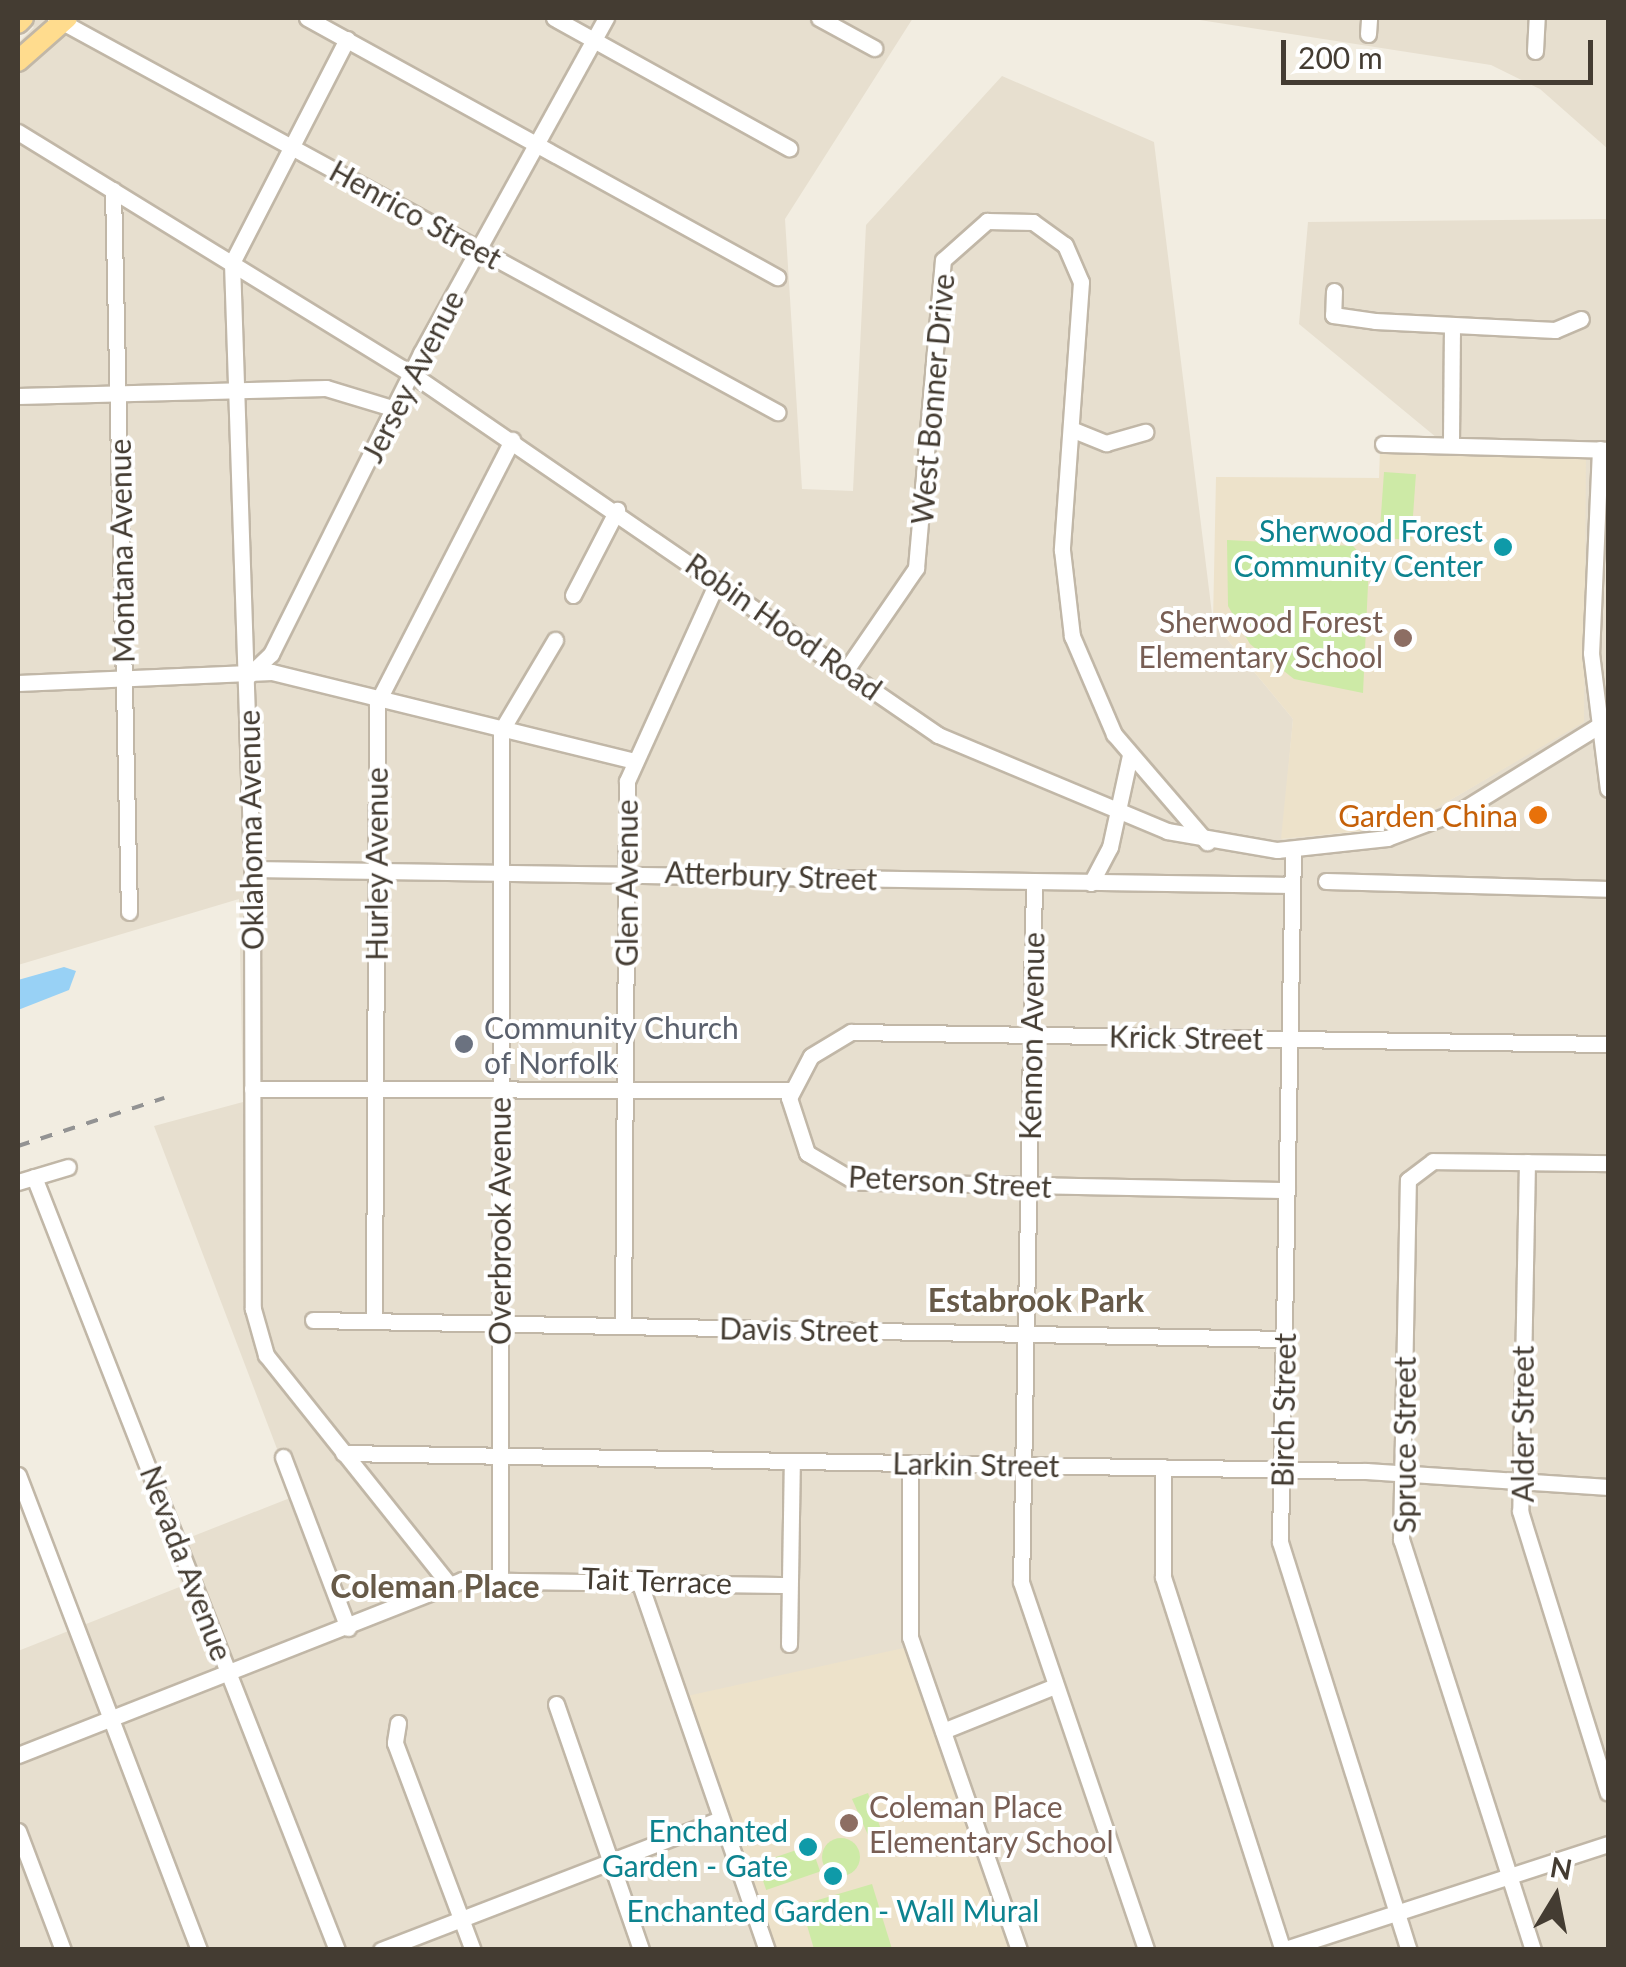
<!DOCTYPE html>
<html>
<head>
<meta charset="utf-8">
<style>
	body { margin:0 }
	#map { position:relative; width:1626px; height:1967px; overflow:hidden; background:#f2ede1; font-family:Lato,sans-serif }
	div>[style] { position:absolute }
	.residential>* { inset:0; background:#e7dfcf }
	.education>* { inset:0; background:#ede2ca }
	.green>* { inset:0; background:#cdeaa6; transform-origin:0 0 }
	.round { border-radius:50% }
	.water>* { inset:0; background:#98d1f5 }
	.roads { filter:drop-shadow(2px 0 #c1b7a7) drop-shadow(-2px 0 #c1b7a7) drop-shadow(0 2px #c1b7a7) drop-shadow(0 -2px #c1b7a7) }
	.minor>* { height:15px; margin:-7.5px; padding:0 7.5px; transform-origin:7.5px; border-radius:7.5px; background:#fff }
	.major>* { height:20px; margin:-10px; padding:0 10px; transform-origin:10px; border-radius:10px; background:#ffdc8e }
	.rail>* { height:4px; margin-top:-2px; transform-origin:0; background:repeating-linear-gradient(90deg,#939393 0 12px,transparent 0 24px) }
	.dots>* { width:28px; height:28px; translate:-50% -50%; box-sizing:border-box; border:5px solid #fff; border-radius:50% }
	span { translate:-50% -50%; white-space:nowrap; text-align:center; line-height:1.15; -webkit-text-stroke:8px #fff; paint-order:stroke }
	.street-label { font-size:30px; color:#443c32 }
	.culture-label { font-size:30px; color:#0d838f }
	.right { translate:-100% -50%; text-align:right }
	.education-label { font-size:30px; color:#785e54 }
	.left { translate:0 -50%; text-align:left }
	.food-label { font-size:30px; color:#c56008 }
	.worship-label { font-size:30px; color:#5b616d }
	.neighbourhood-label { font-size:32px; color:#675a48; font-weight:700 }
	.frame { position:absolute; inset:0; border:20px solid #443c32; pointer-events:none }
	.north { position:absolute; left:1506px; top:1847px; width:100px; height:100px; -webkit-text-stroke:8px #fff; paint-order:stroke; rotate:10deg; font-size:28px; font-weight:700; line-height:40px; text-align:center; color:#443c32 }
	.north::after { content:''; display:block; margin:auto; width:35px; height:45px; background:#443c32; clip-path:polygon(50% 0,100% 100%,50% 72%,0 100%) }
	.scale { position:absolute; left:1281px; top:40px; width:312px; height:45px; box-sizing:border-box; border:5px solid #443c32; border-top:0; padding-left:12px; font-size:30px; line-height:35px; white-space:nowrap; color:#443c32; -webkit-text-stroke:8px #fff; paint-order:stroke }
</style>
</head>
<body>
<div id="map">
	<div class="residential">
		<i style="clip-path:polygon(18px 18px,913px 18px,785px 219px,802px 489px,853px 491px,866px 225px,1002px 76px,1154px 142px,1213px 622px,1293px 719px,1282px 839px,1362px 831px,1435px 809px,1584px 721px,1579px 653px,1448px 447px,1299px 324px,1308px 222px,1608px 219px,1608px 1949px,18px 1949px,18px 1651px,182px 1586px,168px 1546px,295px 1496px,154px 1126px,243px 1102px,239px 899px,18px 965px,18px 43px,34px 27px)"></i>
		<i style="clip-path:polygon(1187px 18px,1608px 18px,1608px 149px,1540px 89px,1491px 65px)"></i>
	</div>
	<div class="education">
		<i style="clip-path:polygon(1380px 449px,1586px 456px,1584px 722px,1435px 809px,1362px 831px,1281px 839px,1293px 719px,1213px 622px,1216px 477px,1379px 478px)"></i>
		<i style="clip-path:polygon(908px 1647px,1010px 1949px,777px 1949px,687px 1696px)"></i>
	</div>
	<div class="green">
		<i style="left:1384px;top:472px;width:32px;height:66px;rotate:4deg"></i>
		<i style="clip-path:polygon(1227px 540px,1353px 546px,1369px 563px,1363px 693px,1294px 679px,1250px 644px,1228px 606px)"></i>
		<i style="clip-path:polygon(868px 1793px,888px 1849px,876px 1853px,852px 1799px)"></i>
		<i class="round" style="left:822px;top:1838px;width:38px;height:38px"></i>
		<i style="left:811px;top:1845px;width:28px;height:57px;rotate:71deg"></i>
		<i style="clip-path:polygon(872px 1884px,892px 1949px,814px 1949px,801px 1905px)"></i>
	</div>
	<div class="water">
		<i style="clip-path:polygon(64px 967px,76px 971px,69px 990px,18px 1010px,18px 980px)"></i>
	</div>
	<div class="roads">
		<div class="minor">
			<i style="left:55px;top:18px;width:823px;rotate:28.62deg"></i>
			<i style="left:307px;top:18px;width:537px;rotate:28.86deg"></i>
			<i style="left:554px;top:18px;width:269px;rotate:29deg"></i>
			<i style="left:819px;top:18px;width:63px;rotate:28.6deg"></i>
			<i style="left:1368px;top:34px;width:16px;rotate:-86deg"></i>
			<i style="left:347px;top:39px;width:252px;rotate:117.2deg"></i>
			<i style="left:232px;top:263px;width:606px;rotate:88.11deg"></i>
			<i style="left:252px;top:869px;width:440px;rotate:89.9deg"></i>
			<i style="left:253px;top:1309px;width:48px;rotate:74.2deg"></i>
			<i style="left:266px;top:1355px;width:293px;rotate:51.4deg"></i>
			<i style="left:1535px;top:51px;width:33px;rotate:-87deg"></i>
			<i style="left:18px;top:132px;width:462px;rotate:31.6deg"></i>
			<i style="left:412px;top:374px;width:638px;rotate:34.46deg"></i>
			<i style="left:938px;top:735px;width:248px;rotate:22.7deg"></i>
			<i style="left:1167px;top:831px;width:112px;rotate:9.8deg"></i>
			<i style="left:1277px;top:850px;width:111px;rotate:-6.2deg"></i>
			<i style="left:1387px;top:838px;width:82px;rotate:-20.6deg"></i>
			<i style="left:1464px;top:809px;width:169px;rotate:-31.7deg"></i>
			<i style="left:113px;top:190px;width:722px;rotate:88.73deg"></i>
			<i style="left:1334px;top:291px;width:24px;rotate:92deg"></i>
			<i style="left:1333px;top:315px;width:42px;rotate:8.1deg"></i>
			<i style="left:1375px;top:321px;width:180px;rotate:2.9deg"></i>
			<i style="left:1555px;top:330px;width:28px;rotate:-23deg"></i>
			<i style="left:18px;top:396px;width:308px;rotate:-1.5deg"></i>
			<i style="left:326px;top:388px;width:72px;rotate:16.9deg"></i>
			<i style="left:1071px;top:429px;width:38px;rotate:22deg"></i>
			<i style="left:1106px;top:443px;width:41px;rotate:-15.8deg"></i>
			<i style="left:1451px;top:441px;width:115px;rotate:-89.5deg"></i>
			<i style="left:1383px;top:444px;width:225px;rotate:1.5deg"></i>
			<i style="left:1600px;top:449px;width:204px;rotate:92.5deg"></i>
			<i style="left:1591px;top:653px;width:137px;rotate:82.9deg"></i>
			<i style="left:573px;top:595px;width:96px;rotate:-62.6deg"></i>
			<i style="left:846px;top:670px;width:124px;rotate:-55.5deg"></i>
			<i style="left:916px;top:568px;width:309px;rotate:-85deg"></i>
			<i style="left:943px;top:260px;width:59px;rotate:-41.6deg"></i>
			<i style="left:987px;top:221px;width:46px;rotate:1.2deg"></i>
			<i style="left:1033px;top:222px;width:39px;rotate:36deg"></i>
			<i style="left:1065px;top:245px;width:40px;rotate:66.6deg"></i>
			<i style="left:1081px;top:282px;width:269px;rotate:94.1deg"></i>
			<i style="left:1062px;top:550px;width:87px;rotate:83.4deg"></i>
			<i style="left:1072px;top:636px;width:107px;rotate:66.8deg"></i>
			<i style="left:1114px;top:734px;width:143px;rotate:49.3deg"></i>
			<i style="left:246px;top:678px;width:35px;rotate:-44deg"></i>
			<i style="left:271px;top:654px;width:336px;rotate:-63.5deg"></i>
			<i style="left:421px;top:353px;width:383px;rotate:-61.1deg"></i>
			<i style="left:18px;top:683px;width:254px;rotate:-2.5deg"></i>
			<i style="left:272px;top:672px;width:369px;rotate:13.8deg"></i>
			<i style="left:1293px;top:850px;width:692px;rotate:91.08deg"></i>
			<i style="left:1280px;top:1542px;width:428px;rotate:72.5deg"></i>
			<i style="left:252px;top:869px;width:1039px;rotate:0.88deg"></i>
			<i style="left:1326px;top:881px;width:282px;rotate:1.6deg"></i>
			<i style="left:1034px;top:882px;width:700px;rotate:91.06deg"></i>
			<i style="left:1021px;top:1582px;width:389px;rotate:71.2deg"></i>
			<i style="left:1091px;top:883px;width:41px;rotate:-62.2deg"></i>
			<i style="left:1110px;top:847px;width:94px;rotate:-77.7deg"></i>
			<i style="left:252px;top:1089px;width:538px;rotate:0.11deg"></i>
			<i style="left:1527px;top:1162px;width:349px;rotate:91.1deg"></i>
			<i style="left:1520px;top:1511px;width:295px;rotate:72.7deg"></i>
			<i style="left:34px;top:1177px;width:830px;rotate:68.6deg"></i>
			<i style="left:18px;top:1182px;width:52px;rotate:-16.7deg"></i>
			<i style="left:1287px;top:1190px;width:431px;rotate:-178.9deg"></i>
			<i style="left:856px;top:1182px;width:57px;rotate:-149.4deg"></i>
			<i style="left:807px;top:1153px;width:58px;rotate:-108.1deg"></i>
			<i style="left:789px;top:1098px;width:47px;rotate:-62.4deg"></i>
			<i style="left:811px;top:1056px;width:47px;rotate:-31deg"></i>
			<i style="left:851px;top:1032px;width:757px;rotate:0.91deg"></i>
			<i style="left:313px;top:1320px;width:971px;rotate:1.12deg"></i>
			<i style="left:374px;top:1321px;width:618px;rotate:-89.72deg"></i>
			<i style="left:377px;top:703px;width:296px;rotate:-62.8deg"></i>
			<i style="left:623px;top:1326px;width:545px;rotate:-89.58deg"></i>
			<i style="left:627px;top:781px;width:221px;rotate:-65.6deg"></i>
			<i style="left:343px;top:1453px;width:1023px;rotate:1.01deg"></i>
			<i style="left:1366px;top:1471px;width:243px;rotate:3.8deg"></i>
			<i style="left:283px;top:1457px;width:183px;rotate:69.2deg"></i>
			<i style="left:910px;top:1463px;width:174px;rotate:90deg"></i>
			<i style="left:910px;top:1637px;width:331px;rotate:70.8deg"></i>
			<i style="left:1163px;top:1467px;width:110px;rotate:90deg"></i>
			<i style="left:1163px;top:1577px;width:392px;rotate:72.2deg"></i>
			<i style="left:18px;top:1475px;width:508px;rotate:69.14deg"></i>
			<i style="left:500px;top:1577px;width:846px;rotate:-89.93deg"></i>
			<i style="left:501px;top:731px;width:106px;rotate:-59.3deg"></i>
			<i style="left:638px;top:1578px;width:394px;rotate:70.9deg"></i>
			<i style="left:789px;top:1644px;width:182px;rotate:-89.1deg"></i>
			<i style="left:556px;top:1704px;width:260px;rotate:70.9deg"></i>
			<i style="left:398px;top:1723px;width:20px;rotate:99deg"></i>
			<i style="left:395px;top:1743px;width:221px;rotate:69.4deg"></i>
			<i style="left:943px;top:1731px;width:121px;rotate:-21.9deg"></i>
			<i style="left:18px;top:1755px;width:477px;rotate:-21.5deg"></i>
			<i style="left:462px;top:1580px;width:327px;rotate:0.9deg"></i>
			<i style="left:18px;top:1831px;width:127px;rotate:69.3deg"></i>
			<i style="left:381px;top:1950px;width:364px;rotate:-21.1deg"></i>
			<i style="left:1282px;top:1950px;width:343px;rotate:-18deg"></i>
			<i style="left:1533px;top:1950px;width:431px;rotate:-107.8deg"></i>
			<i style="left:1401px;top:1540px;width:360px;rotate:-88.9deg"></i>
			<i style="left:1408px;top:1180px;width:31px;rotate:-37deg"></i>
			<i style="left:1433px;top:1161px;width:175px;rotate:0.7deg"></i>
		</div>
		<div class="major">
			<i style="left:18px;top:23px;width:7px;rotate:-45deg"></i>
			<i style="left:18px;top:61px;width:65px;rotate:-41.3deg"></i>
		</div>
	</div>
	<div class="rail">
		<i style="left:18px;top:1146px;width:154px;rotate:-18.2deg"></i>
	</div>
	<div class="dots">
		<i style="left:1503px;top:547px;background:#0f9aa8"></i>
		<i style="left:1403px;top:638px;background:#8d6e63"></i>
		<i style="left:1538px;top:815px;background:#e8710a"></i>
		<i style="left:464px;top:1044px;background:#6b7280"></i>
		<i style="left:849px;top:1823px;background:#8d6e63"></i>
		<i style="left:808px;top:1847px;background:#0f9aa8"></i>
		<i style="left:833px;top:1876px;background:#0f9aa8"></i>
	</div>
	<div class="street-label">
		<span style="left:416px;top:214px;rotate:29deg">Henrico Street</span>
		<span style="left:412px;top:376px;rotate:-63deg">Jersey Avenue</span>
		<span style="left:932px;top:399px;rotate:-85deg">West Bonner Drive</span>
		<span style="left:121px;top:551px;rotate:-91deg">Montana Avenue</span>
		<span style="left:784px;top:626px;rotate:35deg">Robin Hood Road</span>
		<span style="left:250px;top:830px;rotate:-91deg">Oklahoma Avenue</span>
		<span style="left:376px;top:864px;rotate:-90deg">Hurley Avenue</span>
		<span style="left:771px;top:875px;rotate:2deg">Atterbury Street</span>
		<span style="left:626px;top:883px;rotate:-90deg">Glen Avenue</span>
		<span style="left:1031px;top:1036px;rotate:-89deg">Kennon Avenue</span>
		<span style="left:1186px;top:1037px;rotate:1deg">Krick Street</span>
		<span style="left:950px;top:1181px;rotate:3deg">Peterson Street</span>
		<span style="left:499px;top:1221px;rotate:-90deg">Overbrook Avenue</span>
		<span style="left:799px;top:1329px;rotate:1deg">Davis Street</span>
		<span style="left:1283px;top:1410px;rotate:-89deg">Birch Street</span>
		<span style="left:1522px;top:1424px;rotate:-90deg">Alder Street</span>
		<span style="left:1404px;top:1445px;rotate:-90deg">Spruce Street</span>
		<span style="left:976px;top:1464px;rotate:1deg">Larkin Street</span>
		<span style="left:187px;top:1563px;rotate:69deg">Nevada Avenue</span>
		<span style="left:657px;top:1580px;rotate:2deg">Tait Terrace</span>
	</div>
	<div class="culture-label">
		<span class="right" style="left:1483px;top:547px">Sherwood Forest<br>Community Center</span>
		<span class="right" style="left:788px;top:1847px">Enchanted<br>Garden - Gate</span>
		<span style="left:833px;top:1910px">Enchanted Garden - Wall Mural</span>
	</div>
	<div class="education-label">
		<span class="right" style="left:1383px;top:638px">Sherwood Forest<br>Elementary School</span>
		<span class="left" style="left:869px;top:1823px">Coleman Place<br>Elementary School</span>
	</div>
	<div class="food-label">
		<span class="right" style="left:1518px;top:815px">Garden China</span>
	</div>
	<div class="worship-label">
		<span class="left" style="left:484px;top:1044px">Community Church<br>of Norfolk</span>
	</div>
	<div class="neighbourhood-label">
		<span style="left:1036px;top:1300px">Estabrook Park</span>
		<span style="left:435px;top:1586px">Coleman Place</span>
	</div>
	<div class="frame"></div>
	<div class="north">N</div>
	<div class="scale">200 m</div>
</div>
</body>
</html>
